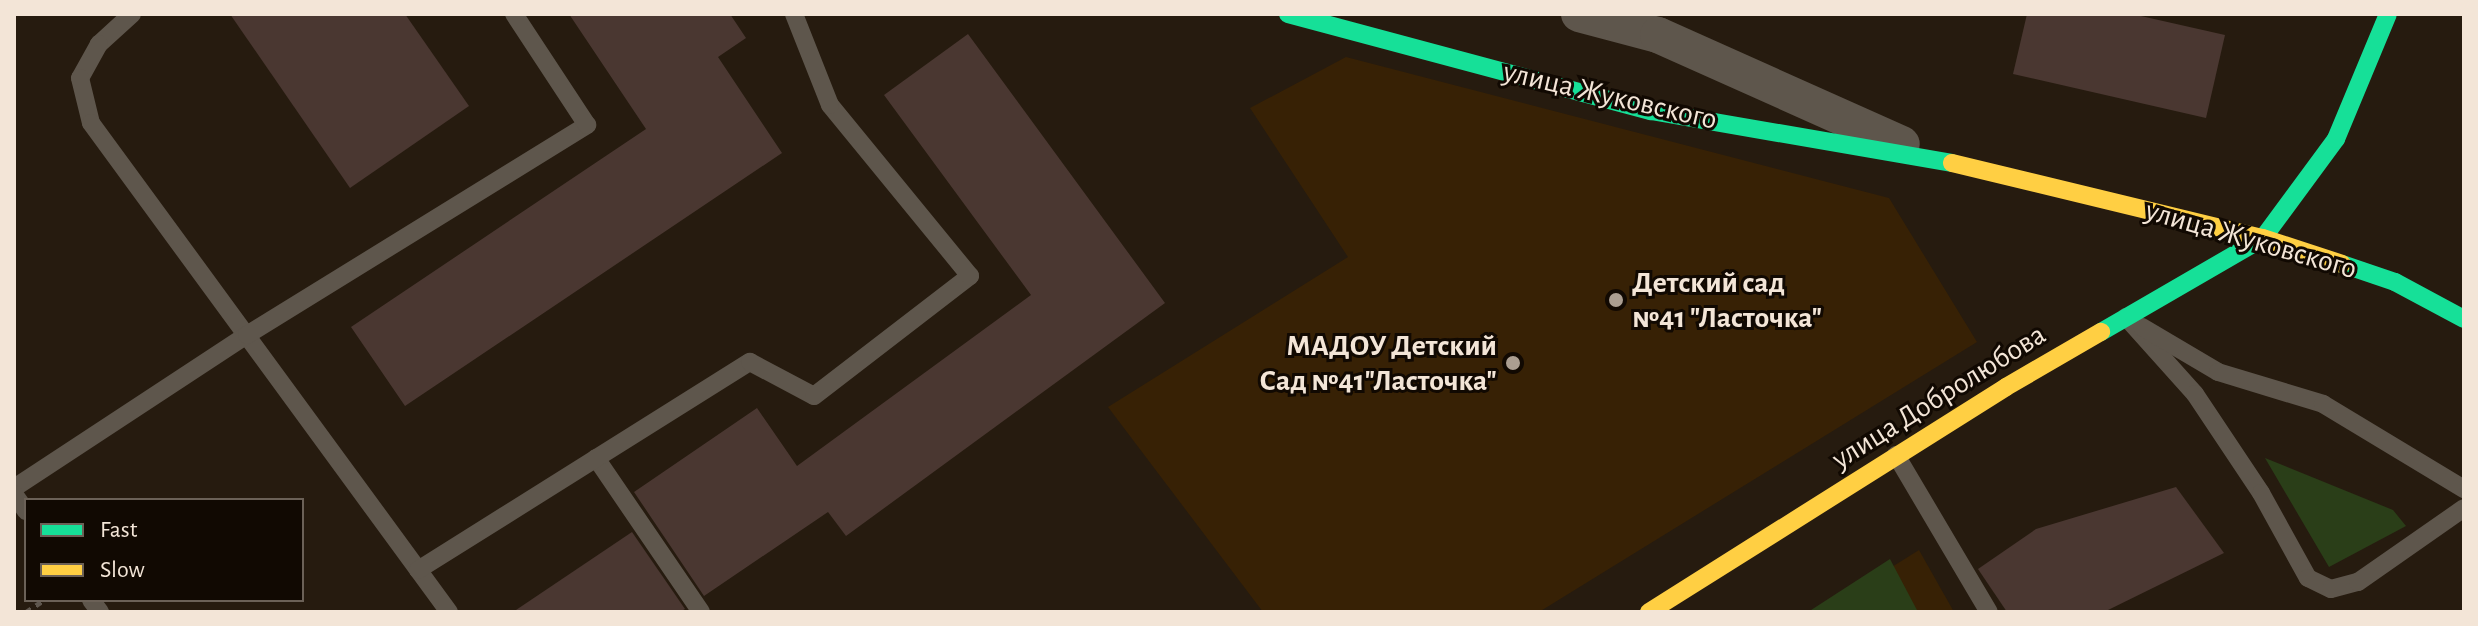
<!DOCTYPE html>
<html>
<head>
<meta charset="utf-8">
<style>
	body { margin:0 }
	#map { position:relative; width:2478px; height:626px; overflow:hidden; background:#261b0f; font-family:"Alegreya Sans",sans-serif }
	div>[style] { position:absolute }
	.built>* { inset:0; background:#372105 }
	.green>* { inset:0; background:#2a3e18 }
	.building>* { inset:0; background:#4a3731 }
	.path>* { height:5px; margin-top:-2.5px; transform-origin:0; background:repeating-linear-gradient(90deg,#5f574e 0 6px,transparent 0 12px) }
	.lane>* { height:18px; margin:-9px; padding:0 9px; transform-origin:9px; border-radius:9px; background:#5e564c }
	.street>* { height:36px; margin:-18px; padding:0 18px; transform-origin:18px; border-radius:18px; background:#5e564c }
	.fast>* { height:18px; margin:-9px; padding:0 9px; transform-origin:9px; border-radius:9px; background:#16e098 }
	.slow>* { height:18px; margin:-9px; padding:0 9px; transform-origin:9px; border-radius:9px; background:#ffcf43 }
	.dots>* { width:22px; height:22px; translate:-50% -50%; box-sizing:border-box; border:4px solid #110902; border-radius:50% }
	span { translate:-50% -50%; white-space:nowrap; text-align:center; line-height:1.15; -webkit-text-stroke:6px #110902; paint-order:stroke }
	.street-label { font-size:30px; color:#f3e5d7 }
	.poi-label { font-size:30px; color:#f3e5d7; font-weight:700 }
	.left { translate:0 -50%; text-align:left }
	.right { translate:-100% -50%; text-align:right }
	.frame { position:absolute; inset:0; border:16px solid #f3e5d7; pointer-events:none }
	.legend { position:absolute; left:24px; top:498px; width:280px; height:104px; box-sizing:border-box; background:#110902; border:2px solid #6b6157; margin:0; padding:10px 14px; list-style:none; font-size:24px; color:#f3e5d7 }
	.legend li { display:flex; align-items:center; gap:16px; height:40px }
	.legend b { width:40px; border:2px solid #6b6157 }
</style>
</head>
<body>
<div id="map">
	<div class="built">
		<i style="clip-path:polygon(1346px 57px,1889px 198px,1977px 342px,1539px 612px,1263px 612px,1108px 407px,1348px 257px,1250px 108px)"></i>
		<i style="clip-path:polygon(1919px 550px,1954px 612px,1820px 612px)"></i>
	</div>
	<div class="green">
		<i style="clip-path:polygon(2265px 458px,2393px 510px,2406px 526px,2329px 567px)"></i>
		<i style="clip-path:polygon(1890px 559px,1918px 612px,1808px 612px)"></i>
	</div>
	<div class="building">
		<i style="clip-path:polygon(230px 14px,405px 14px,469px 106px,350px 188px)"></i>
		<i style="clip-path:polygon(569px 14px,730px 14px,746px 38px,718px 57px,782px 153px,405px 406px,351px 327px,646px 129px)"></i>
		<i style="clip-path:polygon(2027px 14px,2132px 14px,2225px 35px,2206px 118px,2013px 74px)"></i>
		<i style="clip-path:polygon(968px 34px,1165px 303px,846px 536px,828px 512px,704px 596px,634px 492px,757px 408px,797px 466px,1031px 295px,884px 95px)"></i>
		<i style="clip-path:polygon(2176px 487px,2224px 553px,2104px 612px,2007px 612px,1978px 569px,2036px 529px)"></i>
		<i style="clip-path:polygon(632px 532px,685px 609px,680px 612px,513px 612px)"></i>
	</div>
	<div class="path">
		<i style="left:26px;top:612px;width:22px;rotate:-34deg"></i>
	</div>
	<div class="lane">
		<i style="left:132px;top:14px;width:45px;rotate:137.7deg"></i>
		<i style="left:99px;top:44px;width:39px;rotate:119deg"></i>
		<i style="left:80px;top:78px;width:46px;rotate:76.3deg"></i>
		<i style="left:91px;top:123px;width:606px;rotate:53.79deg"></i>
		<i style="left:2126px;top:317px;width:103px;rotate:48.1deg"></i>
		<i style="left:2195px;top:394px;width:119px;rotate:56.3deg"></i>
		<i style="left:2261px;top:493px;width:97px;rotate:61.1deg"></i>
		<i style="left:2308px;top:578px;width:25px;rotate:26deg"></i>
		<i style="left:2331px;top:589px;width:28px;rotate:-15deg"></i>
		<i style="left:2358px;top:582px;width:129px;rotate:-34.9deg"></i>
		<i style="left:2142px;top:327px;width:88px;rotate:30.6deg"></i>
		<i style="left:2218px;top:372px;width:110px;rotate:16.9deg"></i>
		<i style="left:2323px;top:404px;width:165px;rotate:31.1deg"></i>
		<i style="left:1896px;top:455px;width:182px;rotate:59.4deg"></i>
		<i style="left:596px;top:458px;width:186px;rotate:55.7deg"></i>
		<i style="left:14px;top:488px;width:279px;rotate:-33.3deg"></i>
		<i style="left:247px;top:335px;width:400px;rotate:-31.7deg"></i>
		<i style="left:587px;top:125px;width:133px;rotate:-123.3deg"></i>
		<i style="left:14px;top:494px;width:21px;rotate:55deg"></i>
		<i style="left:418px;top:570px;width:392px;rotate:-32.1deg"></i>
		<i style="left:750px;top:362px;width:72px;rotate:28deg"></i>
		<i style="left:814px;top:396px;width:197px;rotate:-37.6deg"></i>
		<i style="left:970px;top:276px;width:221px;rotate:-129.3deg"></i>
		<i style="left:830px;top:105px;width:98px;rotate:-111.6deg"></i>
		<i style="left:91px;top:600px;width:15px;rotate:53deg"></i>
	</div>
	<div class="street">
		<i style="left:1579px;top:14px;width:82px;rotate:14.9deg"></i>
		<i style="left:1658px;top:35px;width:267px;rotate:24.1deg"></i>
	</div>
	<div class="fast">
		<i style="left:1288px;top:14px;width:376px;rotate:15deg"></i>
		<i style="left:1651px;top:111px;width:305px;rotate:9.8deg"></i>
		<i style="left:2342px;top:264px;width:56px;rotate:18.8deg"></i>
		<i style="left:2395px;top:282px;width:78px;rotate:28.2deg"></i>
		<i style="left:2101px;top:332px;width:187px;rotate:-30.1deg"></i>
		<i style="left:2263px;top:238px;width:123px;rotate:-53.6deg"></i>
		<i style="left:2336px;top:139px;width:135px;rotate:-67.4deg"></i>
	</div>
	<div class="slow">
		<i style="left:1952px;top:163px;width:320px;rotate:13.6deg"></i>
		<i style="left:2263px;top:238px;width:83px;rotate:18.2deg"></i>
		<i style="left:1649px;top:612px;width:422px;rotate:-32.2deg"></i>
		<i style="left:2006px;top:387px;width:110px;rotate:-30.1deg"></i>
	</div>
	<div class="dots">
		<i style="left:1616px;top:300px;background:#ab9e91"></i>
		<i style="left:1513px;top:363px;background:#ab9e91"></i>
	</div>
	<div class="street-label">
		<span style="left:1610px;top:96px;rotate:13deg">улица Жуковского</span>
		<span style="left:2251px;top:240px;rotate:16deg">улица Жуковского</span>
		<span style="left:1939px;top:397px;rotate:-32deg">улица Добролюбова</span>
	</div>
	<div class="poi-label">
		<span class="left" style="left:1632px;top:300px">Детский сад<br>№41 "Ласточка"</span>
		<span class="right" style="left:1497px;top:363px">МАДОУ Детский<br>Сад №41"Ласточка"</span>
	</div>
	<div class="frame"></div>
	<ul class="legend">
	<li><b style="height:10px;background:#16e098"></b>Fast</li>
	<li><b style="height:10px;background:#ffcf43"></b>Slow</li>
	</ul>
</div>
</body>
</html>
